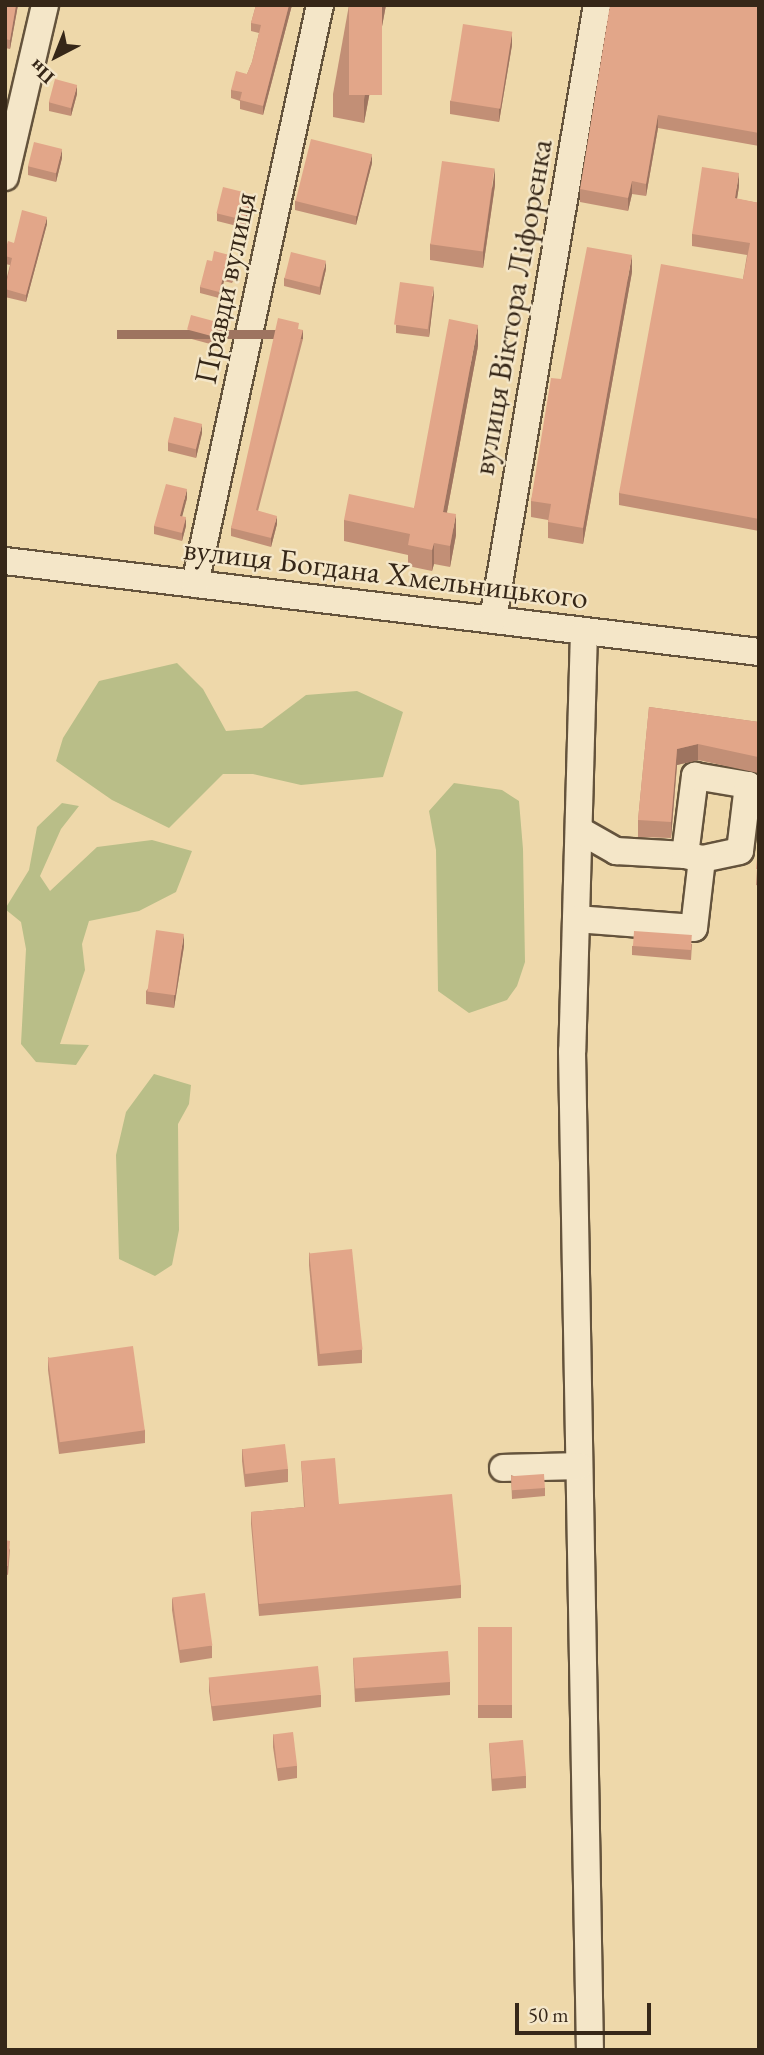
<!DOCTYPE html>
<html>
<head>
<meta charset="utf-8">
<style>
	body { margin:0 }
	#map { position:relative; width:764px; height:2055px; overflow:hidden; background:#eed8aa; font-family:"EB Garamond",serif }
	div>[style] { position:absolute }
	.green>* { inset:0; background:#b9be88 }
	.roads { filter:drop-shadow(2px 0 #64533c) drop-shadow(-2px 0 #64533c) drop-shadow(0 2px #64533c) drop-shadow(0 -2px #64533c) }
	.minor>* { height:26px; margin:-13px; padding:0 13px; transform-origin:13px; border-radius:13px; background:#f4e6c8 }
	.wall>* { inset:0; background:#c28f76; transform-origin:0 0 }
	.shaded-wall>* { inset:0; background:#9e7460; transform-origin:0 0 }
	.building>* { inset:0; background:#e2a689; transform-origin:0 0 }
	span { translate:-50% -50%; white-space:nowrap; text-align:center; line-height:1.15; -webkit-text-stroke:5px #f4e6c8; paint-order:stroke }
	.street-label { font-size:32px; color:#362718 }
	.frame { position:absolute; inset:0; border:7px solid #362718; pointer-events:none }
	.north { position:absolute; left:21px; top:21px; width:70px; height:70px; -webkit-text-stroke:5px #f4e6c8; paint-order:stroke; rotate:222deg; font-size:19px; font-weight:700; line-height:28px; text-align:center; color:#362718 }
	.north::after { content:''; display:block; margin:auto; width:24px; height:32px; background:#362718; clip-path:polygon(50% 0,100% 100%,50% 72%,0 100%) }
	.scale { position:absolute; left:515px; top:2003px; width:136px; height:32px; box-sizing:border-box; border:4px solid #362718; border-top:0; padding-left:9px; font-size:21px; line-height:24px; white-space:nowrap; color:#362718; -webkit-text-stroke:5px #f4e6c8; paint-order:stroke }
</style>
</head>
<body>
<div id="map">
	<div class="green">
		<i style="clip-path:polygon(177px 663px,203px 689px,226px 731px,262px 728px,306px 695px,357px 691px,403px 712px,383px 777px,301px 785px,253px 774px,223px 774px,169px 828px,112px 800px,56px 761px,63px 738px,99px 681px)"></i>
		<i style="clip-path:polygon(454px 783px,502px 790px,519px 801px,523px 849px,525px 962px,517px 986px,507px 1000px,469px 1013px,438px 991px,436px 850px,429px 811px)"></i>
		<i style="clip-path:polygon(62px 803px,79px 806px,61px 829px,40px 876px,50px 891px,97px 847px,152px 840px,192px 851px,176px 892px,139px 911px,89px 921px,82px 944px,85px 970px,60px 1044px,89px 1045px,76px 1065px,36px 1062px,21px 1044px,26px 949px,21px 922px,5px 909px,29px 870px,37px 827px)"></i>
		<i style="clip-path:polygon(154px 1074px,191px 1085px,189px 1104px,178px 1124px,179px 1230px,172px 1265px,155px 1276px,119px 1259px,116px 1155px,126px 1112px)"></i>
	</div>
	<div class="roads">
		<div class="minor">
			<i style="left:5px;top:177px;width:177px;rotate:-76.9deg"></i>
			<i style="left:5px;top:561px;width:759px;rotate:6.88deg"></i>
			<i style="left:195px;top:584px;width:592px;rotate:-77.82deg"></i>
			<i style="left:493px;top:619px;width:623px;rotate:-80.39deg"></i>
			<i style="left:584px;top:631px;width:420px;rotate:91.6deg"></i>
			<i style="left:572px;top:1051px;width:999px;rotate:88.97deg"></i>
			<i style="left:579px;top:830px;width:43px;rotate:29.6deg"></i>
			<i style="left:616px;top:851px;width:69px;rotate:3.3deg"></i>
			<i style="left:685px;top:855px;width:80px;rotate:-82.8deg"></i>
			<i style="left:695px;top:776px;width:54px;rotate:9.6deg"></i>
			<i style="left:748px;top:785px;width:66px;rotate:96.9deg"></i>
			<i style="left:740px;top:851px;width:39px;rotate:168deg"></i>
			<i style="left:702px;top:859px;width:17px;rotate:-167deg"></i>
			<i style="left:576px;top:919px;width:118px;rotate:4.4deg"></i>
			<i style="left:694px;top:928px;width:69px;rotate:-83.4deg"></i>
			<i style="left:503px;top:1468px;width:76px;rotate:-1.5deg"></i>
		</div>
	</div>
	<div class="wall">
		<i style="clip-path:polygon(5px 5px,18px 5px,10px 49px,5px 48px)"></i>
		<i style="clip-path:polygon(256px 5px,292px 5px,263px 115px,240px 109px,240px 101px,231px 98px,231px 90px,247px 74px,252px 62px,259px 33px,251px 31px,251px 23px)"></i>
		<i style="clip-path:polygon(349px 5px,386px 5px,364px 123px,333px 117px,333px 94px)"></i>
		<i style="clip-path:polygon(759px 5px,759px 146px,658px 128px,646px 196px,632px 194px,628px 211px,580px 202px,580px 189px)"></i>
		<i style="clip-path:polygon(512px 45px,499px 122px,450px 114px,450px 101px)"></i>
		<i style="clip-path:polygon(77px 94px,71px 116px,49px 111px,49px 102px)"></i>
		<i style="clip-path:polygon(62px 158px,56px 182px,28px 175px,28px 166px)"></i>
		<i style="clip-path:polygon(372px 163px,356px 225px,295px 210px,295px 201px)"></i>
		<i style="clip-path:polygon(495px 185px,483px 268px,430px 260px,430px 244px)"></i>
		<i style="clip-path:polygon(739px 186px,737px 199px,759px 203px,759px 531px,619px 505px,619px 493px,743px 279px,747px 255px,692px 246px,692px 234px)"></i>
		<i style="clip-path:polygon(251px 202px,245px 228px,217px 221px,217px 213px)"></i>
		<i style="clip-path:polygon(47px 224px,26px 302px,5px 297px,5px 285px,10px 265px,5px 264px,5px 251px,14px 243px)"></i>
		<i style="clip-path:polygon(212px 261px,237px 264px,232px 283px,224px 281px,219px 298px,200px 293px,200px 287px)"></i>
		<i style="clip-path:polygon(326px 269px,320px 295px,284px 286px,284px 278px)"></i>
		<i style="clip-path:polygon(632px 272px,583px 544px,548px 538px,548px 520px,531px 517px,531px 501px,561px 379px)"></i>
		<i style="clip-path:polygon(434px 295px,429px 337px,396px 333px,396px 325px)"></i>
		<i style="clip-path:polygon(299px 329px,303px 339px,258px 511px,277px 524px,271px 547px,231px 536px,231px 528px)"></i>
		<i style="clip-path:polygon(188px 330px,218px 330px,214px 345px,188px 338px)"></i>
		<i style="clip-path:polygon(478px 346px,447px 512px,456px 535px,450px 567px,434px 564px,432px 571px,408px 566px,408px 555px,344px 541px,344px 520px,414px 508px)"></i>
		<i style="clip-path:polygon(202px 433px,196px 458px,168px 451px,168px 442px)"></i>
		<i style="clip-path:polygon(187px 498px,182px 516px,186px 526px,182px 541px,154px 534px,154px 526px)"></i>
		<i style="clip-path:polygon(649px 707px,759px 722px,759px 774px,758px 773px,698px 760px,677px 765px,671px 838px,638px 837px,638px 820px)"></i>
		<i style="clip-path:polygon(759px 836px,759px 886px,756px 885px)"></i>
		<i style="clip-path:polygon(692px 944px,691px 960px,632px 955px,632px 946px)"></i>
		<i style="clip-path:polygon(184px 946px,174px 1008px,146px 1004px,146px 991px)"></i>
		<i style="clip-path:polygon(309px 1252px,362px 1350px,362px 1363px,318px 1366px,309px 1265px)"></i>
		<i style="clip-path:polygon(48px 1357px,145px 1430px,145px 1443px,59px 1454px,48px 1370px)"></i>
		<i style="clip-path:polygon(242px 1449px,288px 1469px,288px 1482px,245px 1487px,242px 1461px)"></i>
		<i style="clip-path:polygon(301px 1461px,339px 1504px,461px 1585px,461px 1598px,259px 1616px,251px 1524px,251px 1512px,304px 1507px)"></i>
		<i style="clip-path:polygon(511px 1475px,545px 1488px,545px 1496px,512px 1499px)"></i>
		<i style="clip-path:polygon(5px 1540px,10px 1550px,8px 1575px,5px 1574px)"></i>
		<i style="clip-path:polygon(172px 1598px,212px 1646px,212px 1658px,180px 1663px,172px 1610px)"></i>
		<i style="left:478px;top:1627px;width:34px;height:91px"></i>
		<i style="clip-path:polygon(353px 1658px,450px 1682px,450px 1695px,355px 1702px)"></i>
		<i style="clip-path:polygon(209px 1679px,321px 1695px,321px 1707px,213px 1721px,209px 1691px)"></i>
		<i style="clip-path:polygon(273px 1734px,297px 1766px,297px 1778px,278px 1781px,273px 1747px)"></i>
		<i style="clip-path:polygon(489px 1743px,526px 1776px,526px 1788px,492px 1791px)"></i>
	</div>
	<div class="shaded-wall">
		<i style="clip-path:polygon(16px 5px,18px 5px,10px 49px,10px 40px)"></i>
		<i style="clip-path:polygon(289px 5px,292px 5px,263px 115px,263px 106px)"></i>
		<i style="clip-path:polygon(382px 5px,386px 5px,364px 123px,364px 100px)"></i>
		<i style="clip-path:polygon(512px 32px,512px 45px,499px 122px,499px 109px)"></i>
		<i style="clip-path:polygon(77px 85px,77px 94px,71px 116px,71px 108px)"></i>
		<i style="clip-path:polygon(658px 115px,658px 128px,646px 196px,646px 184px)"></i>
		<i style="clip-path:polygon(62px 149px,62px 158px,56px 182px,56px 173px)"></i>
		<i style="clip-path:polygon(372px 154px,372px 163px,356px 225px,356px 217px)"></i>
		<i style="clip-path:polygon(495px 168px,495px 185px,483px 268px,483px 252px)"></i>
		<i style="clip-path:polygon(739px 173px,739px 186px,735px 211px,735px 198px)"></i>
		<i style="clip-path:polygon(632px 181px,632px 194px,628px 211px,628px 198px)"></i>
		<i style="clip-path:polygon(251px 194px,251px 202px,245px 228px,245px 220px)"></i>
		<i style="clip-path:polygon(47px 217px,47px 224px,26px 302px,26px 295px)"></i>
		<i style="clip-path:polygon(632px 255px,632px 272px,583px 544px,583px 528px)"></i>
		<i style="clip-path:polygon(237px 257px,237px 264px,232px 283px,232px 276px)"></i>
		<i style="clip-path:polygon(326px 261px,326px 269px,320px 295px,320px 287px)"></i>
		<i style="clip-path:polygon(224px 274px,224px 281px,219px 298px,219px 292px)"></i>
		<i style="clip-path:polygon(434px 287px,434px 295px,429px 337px,429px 329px)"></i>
		<i style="clip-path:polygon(218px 322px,218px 330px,214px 345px,214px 336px)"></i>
		<i style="clip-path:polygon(478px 325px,478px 346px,443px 533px,443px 512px)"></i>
		<i style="left:303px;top:330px;width:9px;height:186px;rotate:90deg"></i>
		<i style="clip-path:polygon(202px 424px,202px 433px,196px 458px,196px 449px)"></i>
		<i style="clip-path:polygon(187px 489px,187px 498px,180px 525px,180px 516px)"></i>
		<i style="clip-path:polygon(456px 514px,456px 535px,450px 567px,450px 546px)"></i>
		<i style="clip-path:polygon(277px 516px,277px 524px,271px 547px,271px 538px)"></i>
		<i style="clip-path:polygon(186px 517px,186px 526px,182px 541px,182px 533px)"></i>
		<i style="clip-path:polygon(434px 543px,434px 564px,432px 571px,432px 550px)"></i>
		<i style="clip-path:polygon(698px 744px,698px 760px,677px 765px,671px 838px,671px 822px,677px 749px)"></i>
		<i style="clip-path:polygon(184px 934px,184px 946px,174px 1008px,174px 995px)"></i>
	</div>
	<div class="building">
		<i style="clip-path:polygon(5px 5px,16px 5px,10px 40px,5px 39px)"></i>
		<i style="clip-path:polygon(256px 5px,289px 5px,263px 106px,240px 100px,242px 92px,231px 90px,236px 71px,247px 74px,252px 62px,261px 25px,251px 23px)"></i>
		<i style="left:349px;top:5px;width:33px;height:90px"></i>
		<i style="clip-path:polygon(610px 5px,759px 5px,759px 133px,658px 115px,646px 184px,632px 181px,628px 198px,580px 189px)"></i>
		<i style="left:463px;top:24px;width:50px;height:78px;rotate:9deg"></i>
		<i style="left:55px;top:79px;width:23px;height:24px;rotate:15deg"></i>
		<i style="left:311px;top:139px;width:63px;height:64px;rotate:14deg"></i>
		<i style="left:34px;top:142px;width:29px;height:25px;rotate:14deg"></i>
		<i style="left:442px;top:161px;width:53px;height:84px;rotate:8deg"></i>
		<i style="clip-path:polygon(702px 167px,739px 173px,735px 198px,759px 203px,759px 519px,619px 493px,661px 264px,743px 279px,750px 243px,692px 234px)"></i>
		<i style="left:223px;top:187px;width:29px;height:27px;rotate:14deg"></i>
		<i style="clip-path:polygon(22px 210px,47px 217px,26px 295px,5px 289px,12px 258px,5px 256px,5px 251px,8px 241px,14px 243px)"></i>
		<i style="clip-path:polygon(587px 247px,632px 255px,583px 528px,548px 522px,551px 504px,531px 501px,551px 378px,561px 379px)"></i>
		<i style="clip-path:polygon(214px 251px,237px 257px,232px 276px,224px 274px,219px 292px,200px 287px,207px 260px,212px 261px)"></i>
		<i style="left:291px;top:252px;width:36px;height:27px;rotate:14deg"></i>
		<i style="left:400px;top:282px;width:34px;height:43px;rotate:8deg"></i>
		<i style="left:191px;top:315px;width:28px;height:15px;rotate:15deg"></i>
		<i style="clip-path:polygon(278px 318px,299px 323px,298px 329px,303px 330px,256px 510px,277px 516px,271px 538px,231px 528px)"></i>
		<i style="clip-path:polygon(449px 319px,478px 325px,443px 512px,456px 514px,450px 546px,434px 543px,432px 550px,408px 545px,410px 534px,344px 520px,349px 494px,414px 508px)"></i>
		<i style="left:174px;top:417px;width:29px;height:26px;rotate:14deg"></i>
		<i style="clip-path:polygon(166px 484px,187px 489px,180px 516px,186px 517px,182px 533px,154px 526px)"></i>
		<i style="clip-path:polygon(649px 707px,759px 722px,759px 758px,758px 757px,698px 744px,677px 749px,671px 822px,638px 820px)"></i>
		<i style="clip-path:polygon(759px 836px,759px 869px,756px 869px)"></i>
		<i style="left:156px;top:930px;width:28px;height:62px;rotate:8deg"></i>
		<i style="left:634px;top:931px;width:58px;height:15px;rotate:4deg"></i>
		<i style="left:352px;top:1249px;width:101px;height:43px;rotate:84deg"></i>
		<i style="left:133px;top:1346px;width:85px;height:86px;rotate:82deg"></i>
		<i style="left:285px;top:1444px;width:25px;height:43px;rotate:83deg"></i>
		<i style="clip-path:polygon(335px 1458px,339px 1504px,452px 1494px,461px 1585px,259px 1604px,251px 1512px,305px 1507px,301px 1461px)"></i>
		<i style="left:544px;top:1474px;width:14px;height:33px;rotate:86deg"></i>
		<i style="clip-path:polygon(5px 1540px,10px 1541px,8px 1566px,5px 1566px)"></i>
		<i style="left:205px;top:1593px;width:53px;height:33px;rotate:82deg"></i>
		<i style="left:478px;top:1627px;width:34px;height:78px"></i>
		<i style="left:448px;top:1651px;width:31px;height:95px;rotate:86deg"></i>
		<i style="left:318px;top:1666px;width:29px;height:110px;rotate:84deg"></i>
		<i style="left:293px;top:1732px;width:34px;height:20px;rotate:83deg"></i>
		<i style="left:523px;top:1740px;width:36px;height:34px;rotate:85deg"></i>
	</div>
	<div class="street-label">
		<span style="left:225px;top:288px;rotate:-78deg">Правди вулиця</span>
		<span style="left:512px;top:307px;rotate:-80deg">вулиця Віктора Ліфоренка</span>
		<span style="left:386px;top:573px;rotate:7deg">вулиця Богдана Хмельницького</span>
	</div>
	<div class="frame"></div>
	<div class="north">Пн</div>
	<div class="scale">50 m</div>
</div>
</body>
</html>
